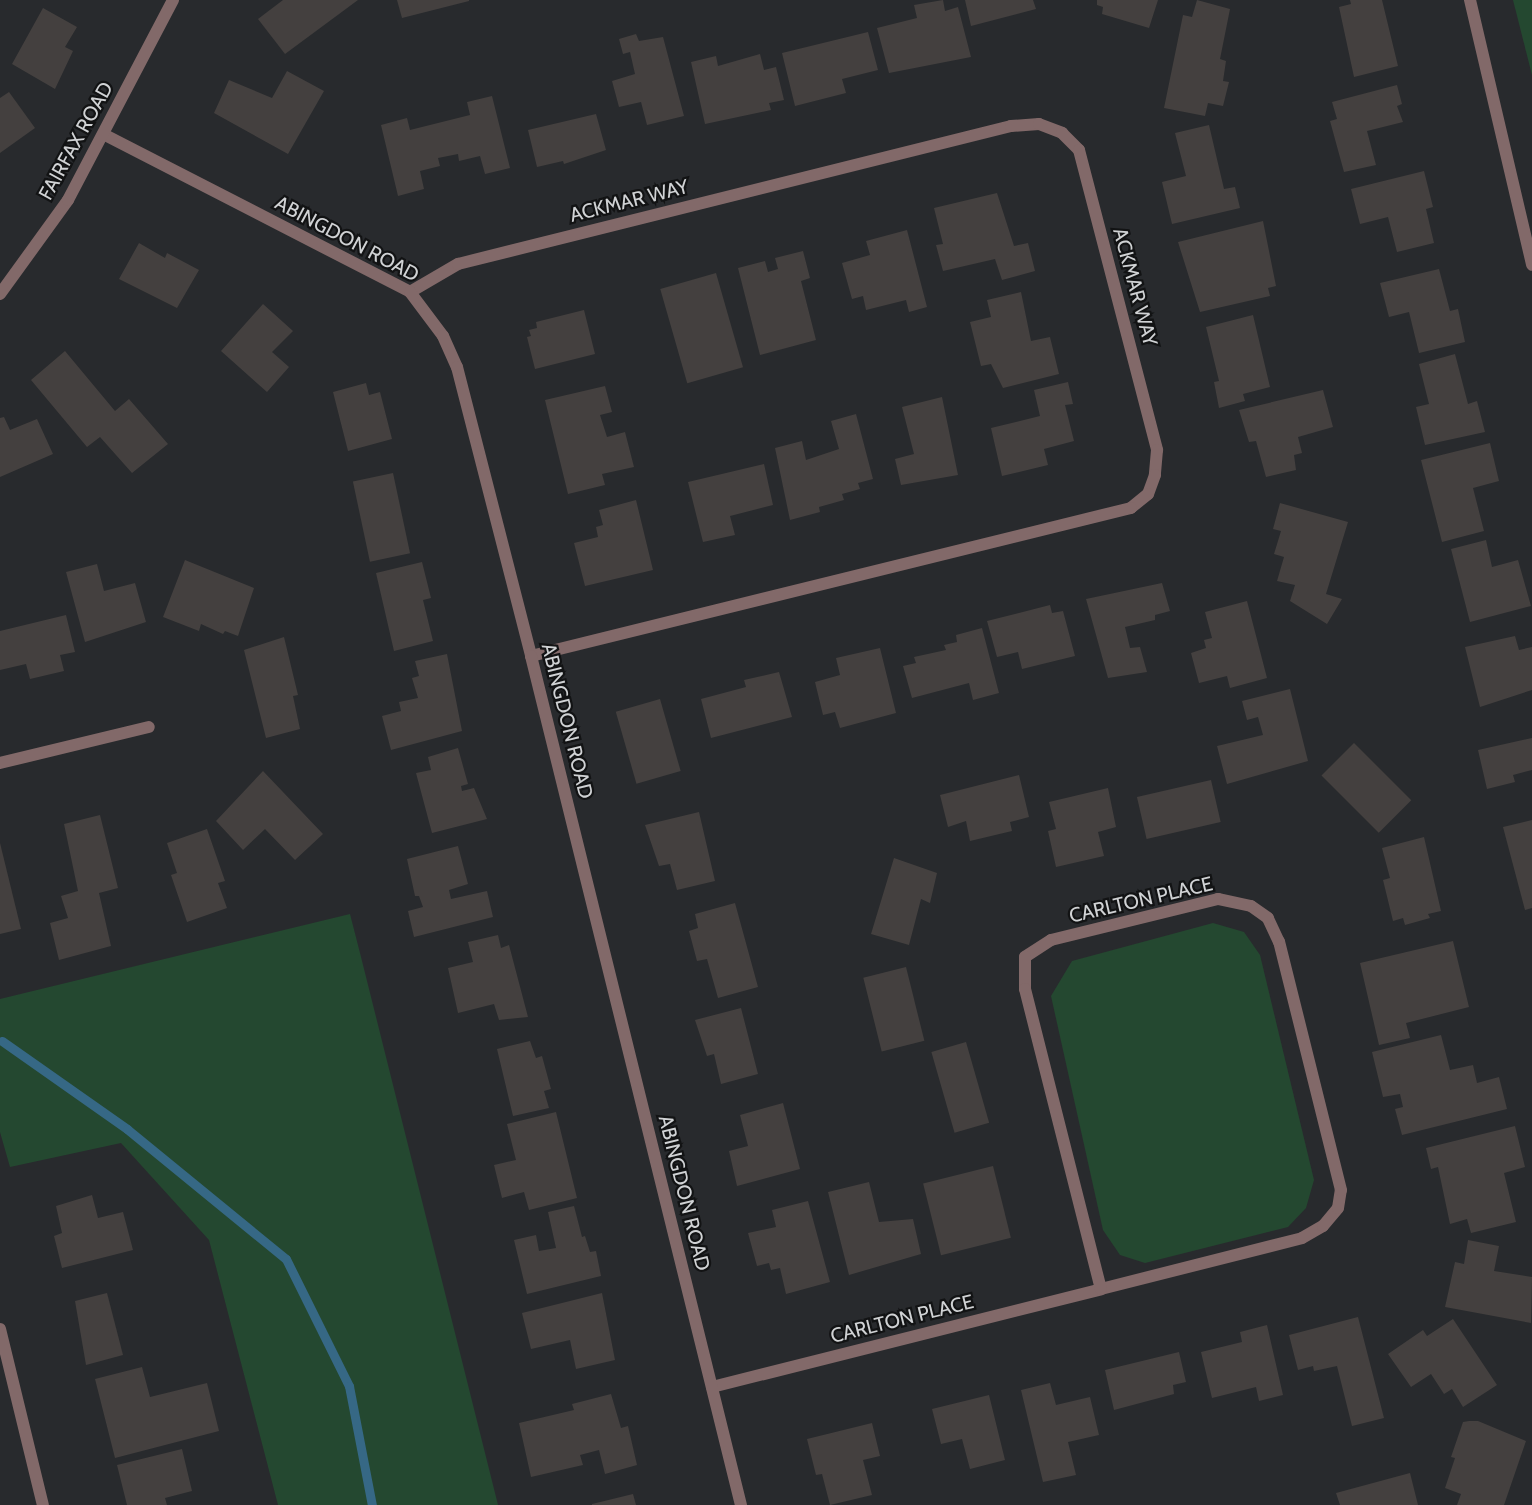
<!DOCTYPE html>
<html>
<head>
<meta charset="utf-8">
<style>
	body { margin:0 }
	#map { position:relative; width:1532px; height:1505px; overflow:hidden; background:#282a2d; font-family:Cabin,sans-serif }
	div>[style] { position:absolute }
	.green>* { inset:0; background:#244830 }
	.stream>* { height:9px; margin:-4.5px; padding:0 4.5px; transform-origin:4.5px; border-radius:4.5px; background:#366885 }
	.building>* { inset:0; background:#44403f; transform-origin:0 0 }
	.minor>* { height:12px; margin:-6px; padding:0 6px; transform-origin:6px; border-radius:6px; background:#826969 }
	.tertiary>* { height:12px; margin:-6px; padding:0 6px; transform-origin:6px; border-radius:6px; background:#826969 }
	span { translate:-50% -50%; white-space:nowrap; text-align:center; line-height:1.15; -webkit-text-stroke:4.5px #121314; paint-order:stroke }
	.street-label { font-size:20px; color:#d0d2d4 }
</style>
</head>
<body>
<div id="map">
	<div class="green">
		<i style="clip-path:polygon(1513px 0,1532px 0,1532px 75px)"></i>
		<i style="clip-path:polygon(350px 914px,360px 953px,498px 1505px,278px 1505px,209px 1240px,121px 1143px,10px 1167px,0 1132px,0 999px)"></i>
		<i style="clip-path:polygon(1213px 923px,1244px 932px,1260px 955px,1314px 1180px,1306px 1208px,1288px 1227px,1145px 1263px,1120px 1255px,1103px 1230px,1051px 996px,1072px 961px)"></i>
	</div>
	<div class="stream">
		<i style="left:2px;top:1041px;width:153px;rotate:35.1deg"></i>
		<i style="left:127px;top:1129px;width:205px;rotate:39.3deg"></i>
		<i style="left:286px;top:1259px;width:142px;rotate:63.6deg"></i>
		<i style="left:349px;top:1386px;width:121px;rotate:79.1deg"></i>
	</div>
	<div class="building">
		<i style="clip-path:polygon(283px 0,358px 0,285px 54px,258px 19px)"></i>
		<i style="clip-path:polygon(397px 0,469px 0,469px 1px,402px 18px)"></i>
		<i style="clip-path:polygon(943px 0,945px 11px,958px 7px,971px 57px,889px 73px,877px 28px,917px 18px,914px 5px)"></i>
		<i style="clip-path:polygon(965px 0,1033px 0,1036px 9px,971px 26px)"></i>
		<i style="clip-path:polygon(1097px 0,1158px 0,1149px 28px,1102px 14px,1103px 7px,1097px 5px)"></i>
		<i style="clip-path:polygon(1197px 0,1230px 9px,1220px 59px,1226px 61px,1223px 81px,1229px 82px,1223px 106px,1208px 103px,1205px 116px,1164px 108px,1183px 15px,1192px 17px)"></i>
		<i style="clip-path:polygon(1350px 0,1382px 0,1398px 66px,1354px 77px,1339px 7px,1351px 4px)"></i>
		<i style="clip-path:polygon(43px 8px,77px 27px,65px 47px,73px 51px,55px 89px,12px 64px)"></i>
		<i style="clip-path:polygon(868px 32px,878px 70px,842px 79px,846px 93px,795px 106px,782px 53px)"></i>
		<i style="clip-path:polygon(636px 34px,639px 41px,663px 37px,684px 116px,647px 125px,641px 102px,619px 107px,612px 81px,635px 74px,630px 52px,623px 54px,619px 39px)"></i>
		<i style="clip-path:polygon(760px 54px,764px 70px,776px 67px,784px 100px,769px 103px,771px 110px,705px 124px,691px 62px,716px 56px,718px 66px)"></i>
		<i style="clip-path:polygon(287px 71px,324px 91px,288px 154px,214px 113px,229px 80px,272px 98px)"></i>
		<i style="clip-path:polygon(1397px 85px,1402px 104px,1397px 106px,1403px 122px,1367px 131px,1376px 165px,1344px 172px,1330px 121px,1337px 119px,1332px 102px)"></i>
		<i style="clip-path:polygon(9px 92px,35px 128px,0 153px,0 98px)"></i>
		<i style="clip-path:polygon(492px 96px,510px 168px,485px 174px,480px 156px,459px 161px,458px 154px,438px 158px,440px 166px,420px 171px,424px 189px,398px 196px,381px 125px,407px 118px,410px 130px,470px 115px,467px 102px)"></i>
		<i style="clip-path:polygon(596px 114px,606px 150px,564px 164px,563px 161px,537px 167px,528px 130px)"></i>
		<i style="clip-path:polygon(1209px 125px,1224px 189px,1235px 187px,1240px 208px,1172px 224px,1162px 182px,1186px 176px,1175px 133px)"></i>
		<i style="clip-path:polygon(1424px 171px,1433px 207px,1426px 209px,1434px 243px,1397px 252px,1388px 217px,1360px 224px,1351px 189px)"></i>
		<i style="clip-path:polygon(997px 193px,1014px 246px,1028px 243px,1035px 271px,1002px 280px,995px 259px,943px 271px,936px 245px,943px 244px,934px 208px)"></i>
		<i style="clip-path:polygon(1263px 221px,1276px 286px,1268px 288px,1270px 296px,1200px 312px,1178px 242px)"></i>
		<i style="clip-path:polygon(907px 230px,927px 307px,909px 312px,906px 300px,866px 310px,863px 296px,852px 299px,842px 263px,870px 255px,866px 241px)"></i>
		<i style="clip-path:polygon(139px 243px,165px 258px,167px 253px,199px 270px,177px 308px,119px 279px)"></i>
		<i style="clip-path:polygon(803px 251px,810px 278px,801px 281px,816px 340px,760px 355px,738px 268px,765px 261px,768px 272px,778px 269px,775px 258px)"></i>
		<i style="clip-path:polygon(1439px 269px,1450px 311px,1458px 309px,1465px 342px,1419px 353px,1409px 312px,1389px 317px,1380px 283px)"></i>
		<i style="left:716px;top:273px;width:98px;height:58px;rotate:74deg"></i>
		<i style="clip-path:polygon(1021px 292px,1031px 341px,1050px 337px,1059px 374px,1003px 388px,991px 364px,981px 366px,970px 322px,991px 317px,987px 300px)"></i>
		<i style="clip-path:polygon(263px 304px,293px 331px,272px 352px,289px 367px,267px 392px,221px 351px)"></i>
		<i style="clip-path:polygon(584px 310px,595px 354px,535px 369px,527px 337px,531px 336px,529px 330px,537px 328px,536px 322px)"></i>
		<i style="clip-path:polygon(1253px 315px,1270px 387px,1243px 394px,1245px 401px,1219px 408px,1214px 382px,1219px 381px,1206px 327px)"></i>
		<i style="clip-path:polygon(65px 351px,115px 411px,129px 399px,168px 444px,132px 473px,100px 437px,87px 447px,31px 380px)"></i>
		<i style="clip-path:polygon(1455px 354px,1468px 404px,1477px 401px,1485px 432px,1425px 445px,1416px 407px,1429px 404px,1419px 364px)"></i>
		<i style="clip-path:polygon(1068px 382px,1073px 404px,1065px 405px,1074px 441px,1044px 449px,1048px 465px,1002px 476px,991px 428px,1040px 416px,1034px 390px)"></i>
		<i style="clip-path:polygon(366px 383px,369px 395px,380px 392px,392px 439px,348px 451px,333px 392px)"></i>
		<i style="clip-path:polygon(605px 386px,612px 412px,600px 415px,607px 437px,625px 432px,634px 467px,602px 474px,605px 485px,568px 494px,545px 400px)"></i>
		<i style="clip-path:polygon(1323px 390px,1333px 427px,1298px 437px,1302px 453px,1294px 455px,1296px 470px,1266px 477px,1256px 441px,1249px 442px,1239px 410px)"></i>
		<i style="clip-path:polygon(942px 397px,958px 475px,901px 485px,895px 459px,914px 454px,902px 407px)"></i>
		<i style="clip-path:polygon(856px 414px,873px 479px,858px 483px,860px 489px,842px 494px,844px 500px,819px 507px,820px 512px,790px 520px,775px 448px,802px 441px,806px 460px,839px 449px,831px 421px)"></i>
		<i style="clip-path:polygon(4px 417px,10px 430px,37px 419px,53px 454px,0 477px,0 418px)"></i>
		<i style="clip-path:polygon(1490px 443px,1499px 481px,1473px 488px,1484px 531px,1442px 542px,1421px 460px)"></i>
		<i style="clip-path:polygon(764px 464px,773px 505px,730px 516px,735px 535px,703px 542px,688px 482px)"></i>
		<i style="left:393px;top:473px;width:82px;height:41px;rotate:78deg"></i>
		<i style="clip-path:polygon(636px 500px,653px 570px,585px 586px,574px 543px,598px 537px,596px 527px,603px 525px,599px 510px)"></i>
		<i style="clip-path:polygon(1280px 503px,1348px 522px,1326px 594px,1342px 599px,1327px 624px,1290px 601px,1295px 585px,1277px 581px,1284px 557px,1274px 554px,1281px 531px,1273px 529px)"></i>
		<i style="clip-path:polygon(1486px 540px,1492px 567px,1518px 560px,1531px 606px,1470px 622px,1451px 549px)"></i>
		<i style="clip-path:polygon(185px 560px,254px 588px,238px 636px,225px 631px,223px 634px,201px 624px,199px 631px,163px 617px)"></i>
		<i style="clip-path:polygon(422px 562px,431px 598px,423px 600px,433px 641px,394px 651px,376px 573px)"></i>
		<i style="clip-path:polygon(97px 564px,104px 591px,135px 583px,146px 622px,85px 642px,66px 572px)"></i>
		<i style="clip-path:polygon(1162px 583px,1170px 611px,1155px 615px,1155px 620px,1125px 627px,1130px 648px,1140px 647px,1147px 672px,1108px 678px,1086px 599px)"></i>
		<i style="clip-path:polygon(1247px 601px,1267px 678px,1230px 688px,1227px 676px,1199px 683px,1191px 653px,1206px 648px,1204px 640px,1212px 638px,1205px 612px)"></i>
		<i style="clip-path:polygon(1050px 605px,1052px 613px,1063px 611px,1075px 656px,1022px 669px,1018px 652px,997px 657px,987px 621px)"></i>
		<i style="clip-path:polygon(66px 615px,75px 652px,60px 655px,64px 671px,30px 679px,26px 664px,0 670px,0 631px)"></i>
		<i style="clip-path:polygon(982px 628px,999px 693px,973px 700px,969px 683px,912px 698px,903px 666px,916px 663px,914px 657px,946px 650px,944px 645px,957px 642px,956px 635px)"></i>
		<i style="clip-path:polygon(1515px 636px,1519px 650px,1532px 647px,1532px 690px,1480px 707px,1465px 647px)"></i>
		<i style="clip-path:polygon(284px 637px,298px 695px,293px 696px,300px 729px,266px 738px,244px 650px)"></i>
		<i style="clip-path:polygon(880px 648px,896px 713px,840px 728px,835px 712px,823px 715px,815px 682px,840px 675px,836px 658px)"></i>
		<i style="clip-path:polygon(447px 654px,462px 731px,391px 750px,382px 716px,401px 711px,399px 702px,418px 698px,412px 678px,419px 676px,415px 661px)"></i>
		<i style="clip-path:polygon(779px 672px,792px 717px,711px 738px,701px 699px,746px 687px,744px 680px)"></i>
		<i style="clip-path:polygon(1290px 689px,1308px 761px,1227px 784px,1217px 746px,1263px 735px,1258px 717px,1247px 720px,1242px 701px)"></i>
		<i style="left:660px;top:699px;width:75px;height:46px;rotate:74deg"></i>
		<i style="clip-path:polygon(1532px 738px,1532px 770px,1513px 775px,1515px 782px,1487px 789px,1478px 750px)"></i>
		<i style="left:1354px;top:743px;width:81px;height:46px;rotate:45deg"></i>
		<i style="clip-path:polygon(458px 748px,468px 784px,461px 786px,462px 791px,474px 788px,487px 819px,432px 833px,416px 773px,431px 770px,428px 757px)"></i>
		<i style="clip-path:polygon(263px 771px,323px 834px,295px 860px,265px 829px,243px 850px,216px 821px)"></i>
		<i style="clip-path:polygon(1019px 775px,1029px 817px,1010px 822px,1012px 831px,970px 841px,966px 821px,948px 827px,940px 795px)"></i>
		<i style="left:1211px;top:780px;width:43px;height:76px;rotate:77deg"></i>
		<i style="clip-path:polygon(1108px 788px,1116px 827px,1098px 832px,1104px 856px,1056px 867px,1048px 831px,1056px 829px,1049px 802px)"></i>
		<i style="clip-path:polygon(699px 812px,715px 881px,677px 890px,670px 864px,659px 866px,645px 825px)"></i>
		<i style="clip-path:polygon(100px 815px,118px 888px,99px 893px,111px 946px,59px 960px,50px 923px,68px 918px,61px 896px,78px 891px,64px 824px)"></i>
		<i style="clip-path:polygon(1532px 820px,1532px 908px,1525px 910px,1503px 827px)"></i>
		<i style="clip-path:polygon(207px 829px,225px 881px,218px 883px,227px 908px,187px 922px,171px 875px,177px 873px,167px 843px)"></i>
		<i style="clip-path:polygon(1424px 837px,1441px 911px,1428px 914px,1430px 918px,1405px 925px,1403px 918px,1393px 921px,1383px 880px,1390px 878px,1382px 848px)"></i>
		<i style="clip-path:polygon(0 843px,21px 929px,0 934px)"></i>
		<i style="clip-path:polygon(458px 846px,468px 884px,449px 890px,451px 899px,487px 891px,493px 917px,414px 937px,408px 911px,423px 907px,419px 896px,415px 896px,407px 859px)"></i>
		<i style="clip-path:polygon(894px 858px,937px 873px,930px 903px,921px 899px,909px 945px,871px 934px)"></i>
		<i style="clip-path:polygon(735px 903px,758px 987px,718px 998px,707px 959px,697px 961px,689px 931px,698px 928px,695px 914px)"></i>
		<i style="clip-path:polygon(498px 935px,501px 948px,509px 945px,528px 1017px,499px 1020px,494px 1004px,458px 1013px,448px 968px,473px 962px,468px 942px)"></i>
		<i style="clip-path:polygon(1453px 941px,1469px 1007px,1406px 1023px,1410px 1038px,1379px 1045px,1360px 963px)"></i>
		<i style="left:906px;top:967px;width:76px;height:44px;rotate:76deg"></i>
		<i style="clip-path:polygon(741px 1008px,758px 1074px,721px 1084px,714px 1054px,707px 1056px,695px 1020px)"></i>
		<i style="clip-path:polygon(1441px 1035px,1450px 1070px,1473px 1065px,1477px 1083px,1499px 1077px,1507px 1109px,1402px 1135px,1395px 1109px,1403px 1107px,1400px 1094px,1383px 1097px,1372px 1052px)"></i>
		<i style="clip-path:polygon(530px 1041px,536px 1058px,542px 1056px,551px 1089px,544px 1091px,549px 1108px,513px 1116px,497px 1049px)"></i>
		<i style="left:966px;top:1042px;width:84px;height:36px;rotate:74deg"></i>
		<i style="clip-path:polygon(783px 1103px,800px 1169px,737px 1186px,729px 1151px,748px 1146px,740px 1115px)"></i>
		<i style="clip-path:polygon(556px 1112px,577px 1198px,529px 1210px,524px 1192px,502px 1198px,494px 1165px,516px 1160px,507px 1124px)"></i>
		<i style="clip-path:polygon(1515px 1126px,1525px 1167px,1504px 1173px,1516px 1222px,1471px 1233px,1467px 1219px,1450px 1224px,1438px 1167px,1431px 1169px,1426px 1148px)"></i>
		<i style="left:993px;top:1166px;width:74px;height:72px;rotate:76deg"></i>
		<i style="clip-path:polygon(869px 1182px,879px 1222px,913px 1219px,921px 1254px,849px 1275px,828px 1192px)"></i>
		<i style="clip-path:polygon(92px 1195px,98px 1218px,123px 1212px,133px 1250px,62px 1268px,54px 1236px,62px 1233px,56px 1206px)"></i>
		<i style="clip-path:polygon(808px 1201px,830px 1282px,786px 1294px,780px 1268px,771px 1270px,769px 1263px,757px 1266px,748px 1233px,776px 1227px,772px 1210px)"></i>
		<i style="clip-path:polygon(574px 1206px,582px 1237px,585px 1236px,590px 1252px,596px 1251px,601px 1276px,527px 1294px,514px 1240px,536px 1235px,539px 1251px,556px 1248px,548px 1212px)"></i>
		<i style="clip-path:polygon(1468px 1240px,1499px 1246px,1494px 1271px,1532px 1277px,1531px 1323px,1445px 1307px,1455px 1262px,1464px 1264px)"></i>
		<i style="clip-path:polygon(107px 1293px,123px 1355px,86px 1365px,75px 1301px)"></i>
		<i style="clip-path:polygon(602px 1293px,615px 1360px,576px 1369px,570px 1340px,531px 1349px,522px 1313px)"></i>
		<i style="clip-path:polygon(1358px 1317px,1384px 1418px,1352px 1426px,1337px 1366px,1314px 1371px,1313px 1366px,1298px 1370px,1289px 1335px)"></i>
		<i style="clip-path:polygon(1453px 1319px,1497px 1385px,1463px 1407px,1452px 1389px,1444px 1394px,1431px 1374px,1411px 1387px,1388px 1354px,1423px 1330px,1427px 1336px)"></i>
		<i style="clip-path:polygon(1267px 1325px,1283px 1395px,1259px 1401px,1256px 1387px,1212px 1398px,1201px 1352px,1242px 1342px,1240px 1332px)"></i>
		<i style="clip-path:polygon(1179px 1352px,1186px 1382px,1173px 1385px,1174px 1394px,1114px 1410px,1105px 1370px)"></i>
		<i style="clip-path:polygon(142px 1367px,150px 1397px,207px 1383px,219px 1431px,115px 1458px,95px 1379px)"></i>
		<i style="clip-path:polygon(1050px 1383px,1056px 1405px,1090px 1397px,1099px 1435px,1068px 1442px,1076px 1475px,1043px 1482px,1021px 1390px)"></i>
		<i style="clip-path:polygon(611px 1394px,621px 1428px,628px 1426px,637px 1465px,605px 1474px,599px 1450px,580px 1455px,583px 1465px,531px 1477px,519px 1423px,574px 1410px,572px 1404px)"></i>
		<i style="clip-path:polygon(989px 1395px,1005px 1460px,970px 1469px,962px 1439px,941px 1444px,932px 1409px)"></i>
		<i style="clip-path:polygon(1469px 1421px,1478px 1421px,1526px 1441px,1504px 1505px,1457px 1505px,1461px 1494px,1445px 1488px,1455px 1458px,1451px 1457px,1463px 1422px)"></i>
		<i style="clip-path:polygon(872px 1423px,880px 1456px,863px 1460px,872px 1495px,830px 1505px,822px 1474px,816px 1475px,807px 1439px)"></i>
		<i style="clip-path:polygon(182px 1449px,192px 1491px,165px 1498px,167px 1505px,127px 1505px,117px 1465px)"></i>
		<i style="clip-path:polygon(1410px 1473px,1418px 1505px,1340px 1505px,1336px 1493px)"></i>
		<i style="clip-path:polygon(633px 1494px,636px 1505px,592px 1505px,592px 1504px)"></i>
	</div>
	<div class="minor">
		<i style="left:410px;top:292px;width:56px;rotate:-30.3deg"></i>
		<i style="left:458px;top:264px;width:570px;rotate:-14.01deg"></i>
		<i style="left:1011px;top:126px;width:28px;rotate:-4deg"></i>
		<i style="left:1039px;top:124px;width:25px;rotate:21deg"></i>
		<i style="left:1062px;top:133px;width:24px;rotate:45deg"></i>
		<i style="left:1079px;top:150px;width:310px;rotate:75.4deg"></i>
		<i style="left:1157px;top:450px;width:25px;rotate:95deg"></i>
		<i style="left:1155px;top:475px;width:20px;rotate:110deg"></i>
		<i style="left:1148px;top:494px;width:22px;rotate:141deg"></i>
		<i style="left:1131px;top:508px;width:618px;rotate:166.14deg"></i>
		<i style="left:0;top:763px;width:153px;rotate:-13.6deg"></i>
		<i style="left:0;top:1329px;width:181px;rotate:76.3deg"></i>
		<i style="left:712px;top:1387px;width:401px;rotate:-14.1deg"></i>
		<i style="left:1101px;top:1289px;width:207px;rotate:-14.2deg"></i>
		<i style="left:1302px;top:1238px;width:24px;rotate:-30deg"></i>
		<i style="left:1323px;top:1226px;width:23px;rotate:-50deg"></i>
		<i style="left:1338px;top:1208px;width:18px;rotate:-81deg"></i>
		<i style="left:1341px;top:1190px;width:256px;rotate:-104deg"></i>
		<i style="left:1279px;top:942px;width:26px;rotate:-115deg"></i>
		<i style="left:1268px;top:918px;width:21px;rotate:-145deg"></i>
		<i style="left:1251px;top:906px;width:34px;rotate:-168deg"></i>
		<i style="left:1218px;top:899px;width:172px;rotate:166.2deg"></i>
		<i style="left:1051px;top:940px;width:31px;rotate:147deg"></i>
		<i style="left:1025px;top:957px;width:32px;rotate:90deg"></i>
		<i style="left:1025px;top:989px;width:309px;rotate:75.8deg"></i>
	</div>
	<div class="tertiary">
		<i style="left:1470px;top:0;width:272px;rotate:76.8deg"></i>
		<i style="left:105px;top:135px;width:343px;rotate:27.2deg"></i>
		<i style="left:410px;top:292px;width:55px;rotate:53.1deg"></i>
		<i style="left:443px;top:336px;width:34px;rotate:66deg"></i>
		<i style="left:457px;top:367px;width:298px;rotate:75.6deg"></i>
		<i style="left:531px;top:656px;width:875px;rotate:76.11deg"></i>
		<i style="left:0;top:294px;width:116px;rotate:-54.1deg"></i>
		<i style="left:68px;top:200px;width:226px;rotate:-62.3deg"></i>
	</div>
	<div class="street-label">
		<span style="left:76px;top:141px;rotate:-61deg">FAIRFAX ROAD</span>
		<span style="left:629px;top:201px;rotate:-14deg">ACKMAR WAY</span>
		<span style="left:347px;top:239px;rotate:28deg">ABINGDON ROAD</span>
		<span style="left:1135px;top:287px;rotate:75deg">ACKMAR WAY</span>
		<span style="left:567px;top:721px;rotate:76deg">ABINGDON ROAD</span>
		<span style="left:1141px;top:900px;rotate:-13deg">CARLTON PLACE</span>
		<span style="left:684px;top:1193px;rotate:76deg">ABINGDON ROAD</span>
		<span style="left:902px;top:1319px;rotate:-14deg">CARLTON PLACE</span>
	</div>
</div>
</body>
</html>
